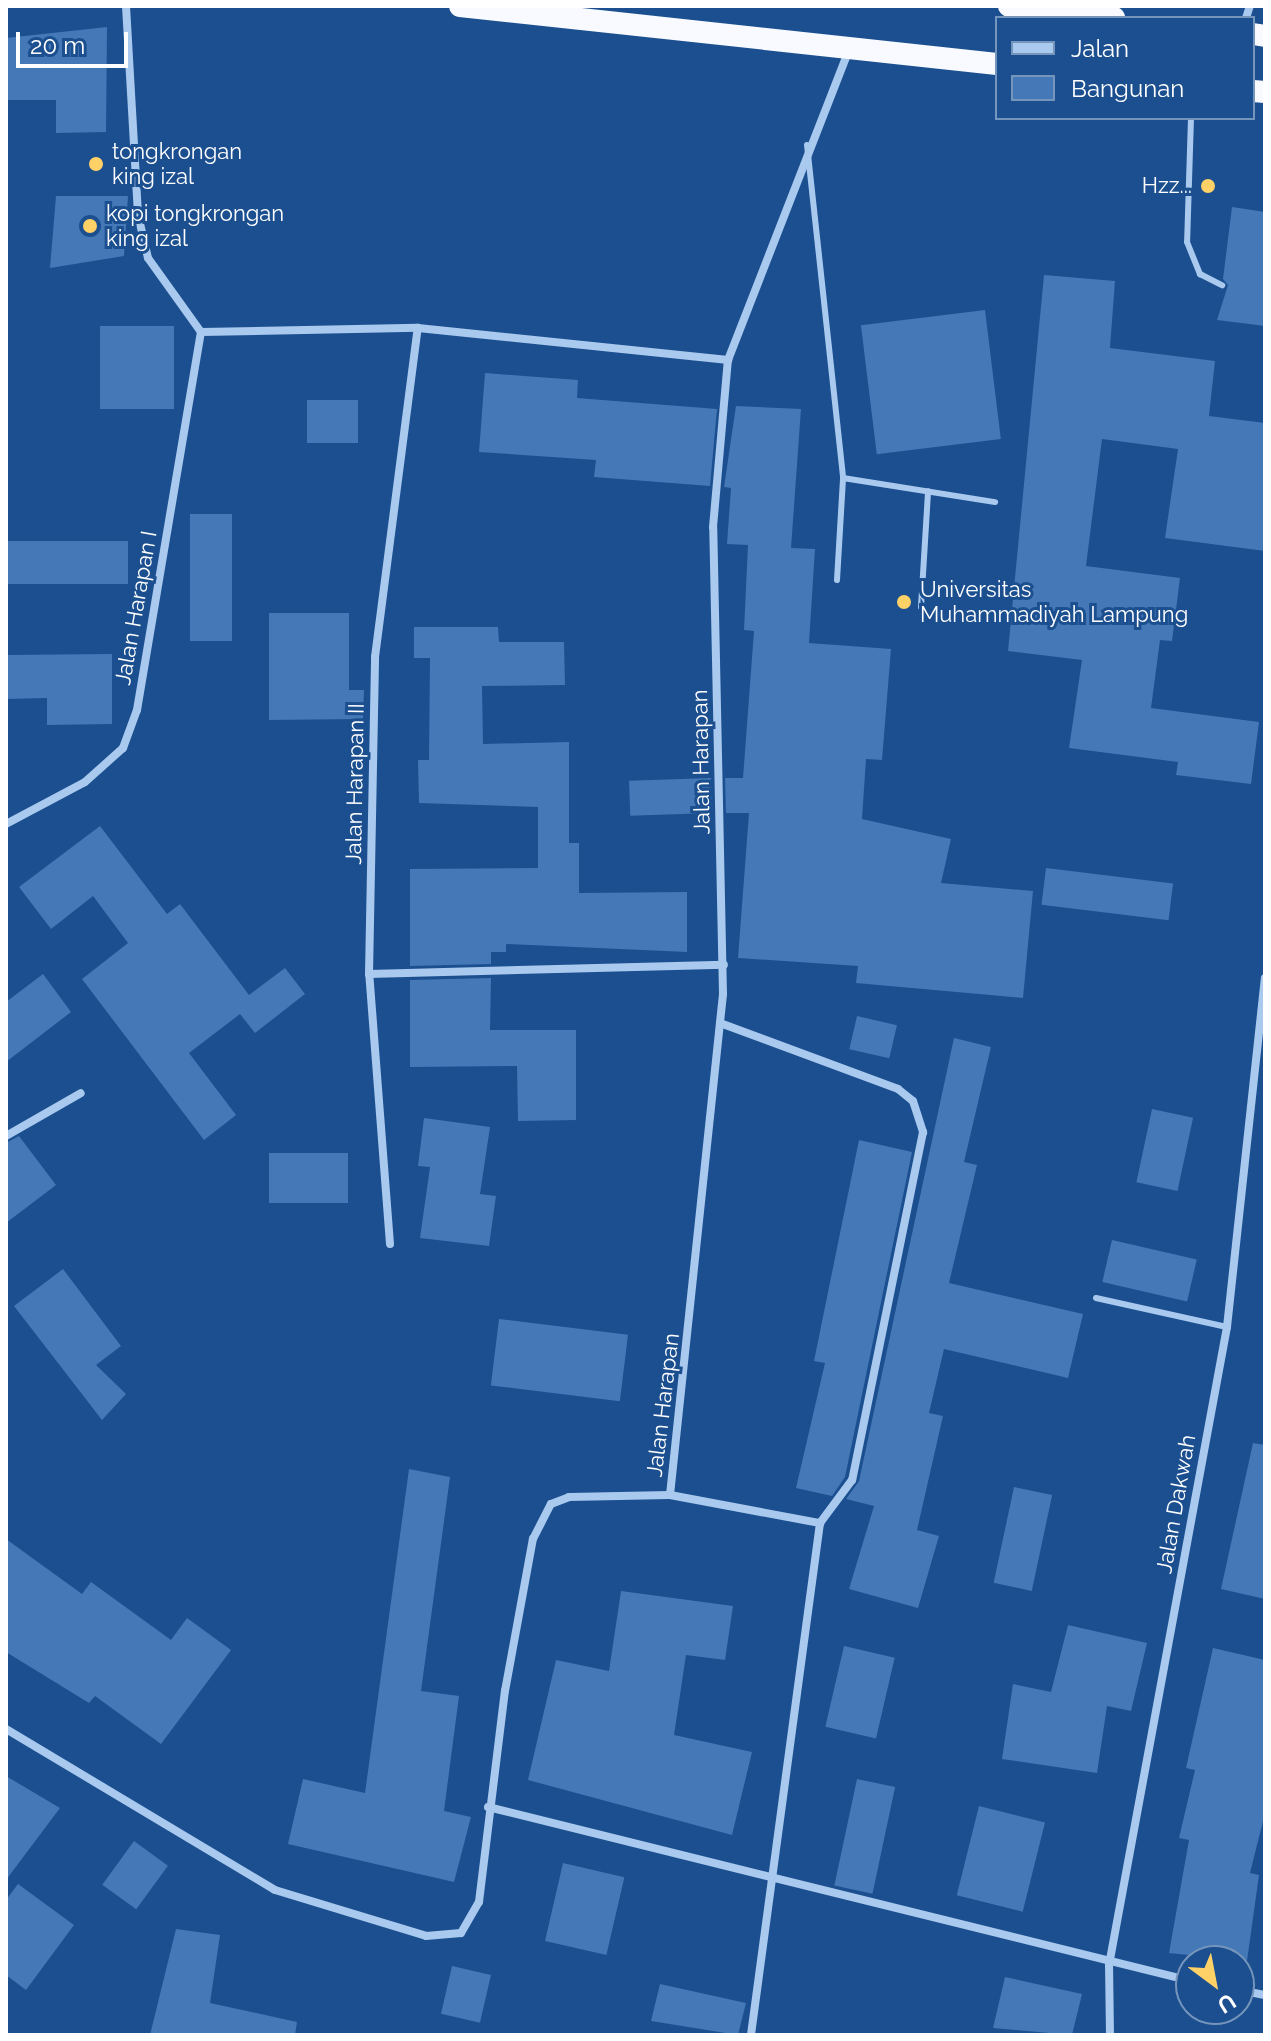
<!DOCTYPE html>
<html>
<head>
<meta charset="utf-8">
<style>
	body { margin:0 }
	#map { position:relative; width:1271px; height:2041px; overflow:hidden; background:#1b4f8f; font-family:Raleway,sans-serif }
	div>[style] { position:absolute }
	.building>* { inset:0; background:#4478b7; transform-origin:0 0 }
	.service>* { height:6px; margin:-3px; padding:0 3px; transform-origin:3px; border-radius:3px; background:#a9c9ee }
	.minor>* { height:8px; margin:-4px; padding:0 4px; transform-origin:4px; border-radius:4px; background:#a9c9ee }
	.trunk>* { height:22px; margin:-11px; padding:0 11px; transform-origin:11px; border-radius:11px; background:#f8faff }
	.dots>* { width:22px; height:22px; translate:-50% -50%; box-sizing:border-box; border:4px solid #1b4f8f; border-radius:50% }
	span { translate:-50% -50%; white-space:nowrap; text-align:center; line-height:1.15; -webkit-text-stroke:6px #1b4f8f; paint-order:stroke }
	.poi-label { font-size:22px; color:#fff }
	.left { translate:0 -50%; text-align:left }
	.right { translate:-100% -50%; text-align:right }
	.street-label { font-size:22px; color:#fff }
	.frame { position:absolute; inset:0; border:8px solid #fff; pointer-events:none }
	.legend { position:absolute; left:995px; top:16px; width:260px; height:104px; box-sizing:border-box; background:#1b4f8f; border:2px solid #7695bc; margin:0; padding:10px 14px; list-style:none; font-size:24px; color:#fff }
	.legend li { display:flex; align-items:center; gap:16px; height:40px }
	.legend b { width:40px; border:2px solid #7695bc }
	.north { position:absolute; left:1175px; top:1945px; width:80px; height:80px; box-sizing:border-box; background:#1b4f8f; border:2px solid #7695bc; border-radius:50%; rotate:148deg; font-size:22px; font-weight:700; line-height:32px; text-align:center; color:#fff }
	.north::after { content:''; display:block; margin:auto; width:28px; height:36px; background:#ffd166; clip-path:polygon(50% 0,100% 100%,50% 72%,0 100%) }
	.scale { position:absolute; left:16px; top:32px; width:112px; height:36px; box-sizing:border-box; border:4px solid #fff; border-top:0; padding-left:10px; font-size:24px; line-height:28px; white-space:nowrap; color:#fff; -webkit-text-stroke:6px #1b4f8f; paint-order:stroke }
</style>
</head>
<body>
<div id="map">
	<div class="building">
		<i style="clip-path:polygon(107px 27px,106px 132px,56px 133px,56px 100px,6px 100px,6px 38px)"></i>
		<i style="clip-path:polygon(56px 196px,128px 196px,124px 256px,50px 268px)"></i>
		<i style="clip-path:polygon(1232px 207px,1265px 212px,1265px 326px,1217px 320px,1228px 285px,1223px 279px)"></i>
		<i style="clip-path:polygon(1044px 275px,1115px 281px,1110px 348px,1215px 361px,1209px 416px,1265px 423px,1265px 551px,1165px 538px,1178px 449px,1102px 439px,1086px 566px,1180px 578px,1172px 641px,1160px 640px,1151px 708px,1259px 722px,1251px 784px,1176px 775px,1178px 762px,1069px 748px,1082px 660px,1008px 651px)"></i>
		<i style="left:985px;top:310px;width:130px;height:125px;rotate:83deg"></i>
		<i style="left:100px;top:326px;width:74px;height:83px"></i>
		<i style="clip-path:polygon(485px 373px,578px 380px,577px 398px,717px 409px,710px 486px,594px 477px,596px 460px,479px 452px)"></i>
		<i style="left:307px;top:400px;width:51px;height:43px"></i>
		<i style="clip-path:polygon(736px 406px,801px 409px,791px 548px,815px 549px,809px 643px,891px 649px,882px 760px,866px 759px,862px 819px,951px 839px,941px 883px,1033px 891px,1023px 998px,856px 983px,858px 966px,738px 958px,749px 813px,726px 813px,725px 778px,743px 778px,754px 631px,744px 630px,748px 545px,727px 544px,731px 488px,724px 487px)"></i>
		<i style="left:190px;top:514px;width:42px;height:127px"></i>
		<i style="left:128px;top:541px;width:43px;height:122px;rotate:90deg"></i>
		<i style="clip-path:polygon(269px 613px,349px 613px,349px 690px,364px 690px,363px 719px,269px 720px)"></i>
		<i style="clip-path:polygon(414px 627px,498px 627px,499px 642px,564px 642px,565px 685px,482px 686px,483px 744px,569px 742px,569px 843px,579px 843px,579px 893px,687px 892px,687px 952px,506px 944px,506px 952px,491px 952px,491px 964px,410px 966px,410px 869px,538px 868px,538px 807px,419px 803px,418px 760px,429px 760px,430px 658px,414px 658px)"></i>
		<i style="clip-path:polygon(112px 654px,112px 724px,47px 725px,47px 698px,6px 699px,6px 655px)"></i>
		<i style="left:711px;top:778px;width:35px;height:82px;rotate:88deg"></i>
		<i style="clip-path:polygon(100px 826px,167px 914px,180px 904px,249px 995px,285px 968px,305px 994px,255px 1033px,240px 1014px,189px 1053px,236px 1115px,204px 1140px,82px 979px,128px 943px,93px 896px,51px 929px,19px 887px)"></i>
		<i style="left:1046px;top:868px;width:128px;height:37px;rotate:7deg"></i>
		<i style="clip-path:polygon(43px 974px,71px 1012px,6px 1062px,6px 1002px)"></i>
		<i style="clip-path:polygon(491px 978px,490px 1030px,576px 1030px,576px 1120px,518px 1121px,517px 1066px,410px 1067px,410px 980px)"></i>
		<i style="left:857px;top:1016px;width:41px;height:34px;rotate:13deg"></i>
		<i style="clip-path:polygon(954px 1038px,991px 1047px,964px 1162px,977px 1165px,949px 1283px,1083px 1314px,1068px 1378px,944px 1349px,929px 1413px,943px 1416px,917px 1530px,939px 1536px,918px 1608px,849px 1589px,874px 1506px,846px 1499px,859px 1481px)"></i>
		<i style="left:1152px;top:1109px;width:42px;height:75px;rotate:12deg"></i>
		<i style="clip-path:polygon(424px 1118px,490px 1127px,480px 1194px,496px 1196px,489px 1246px,420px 1238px,430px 1167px,418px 1166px)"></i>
		<i style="clip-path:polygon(19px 1136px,56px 1185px,6px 1223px,6px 1143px)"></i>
		<i style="clip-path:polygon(859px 1140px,912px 1152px,845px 1477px,832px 1496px,796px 1488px,825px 1363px,814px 1361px)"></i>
		<i style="left:348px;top:1153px;width:50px;height:79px;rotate:90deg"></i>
		<i style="left:1112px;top:1240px;width:87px;height:43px;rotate:13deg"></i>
		<i style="clip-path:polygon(63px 1269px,121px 1346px,96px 1365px,126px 1394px,102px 1420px,14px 1306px)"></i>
		<i style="left:499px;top:1319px;width:130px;height:67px;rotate:7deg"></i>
		<i style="clip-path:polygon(1253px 1443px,1265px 1445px,1265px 1599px,1221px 1589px)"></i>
		<i style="clip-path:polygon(409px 1469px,450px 1477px,421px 1691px,459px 1696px,444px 1811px,471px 1817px,454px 1882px,288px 1844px,303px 1779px,365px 1793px)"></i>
		<i style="left:1014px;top:1487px;width:39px;height:98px;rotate:12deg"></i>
		<i style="clip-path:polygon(6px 1539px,82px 1594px,91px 1582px,171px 1640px,187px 1618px,231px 1650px,161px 1744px,95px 1696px,89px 1703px,6px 1652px)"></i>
		<i style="clip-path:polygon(621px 1591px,733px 1606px,725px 1660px,686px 1655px,674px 1735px,752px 1752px,732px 1835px,528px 1780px,556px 1660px,609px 1671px)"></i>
		<i style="clip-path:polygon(1068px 1625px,1147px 1643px,1131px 1711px,1107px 1706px,1097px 1773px,1002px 1759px,1013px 1684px,1051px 1692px)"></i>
		<i style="left:844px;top:1646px;width:52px;height:83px;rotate:13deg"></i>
		<i style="clip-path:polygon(1213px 1648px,1265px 1660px,1265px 1813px,1250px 1873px,1259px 1875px,1247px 1961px,1169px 1953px,1189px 1840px,1179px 1838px,1195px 1770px,1186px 1768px)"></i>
		<i style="clip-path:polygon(6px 1776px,60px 1808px,6px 1880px)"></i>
		<i style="left:857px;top:1779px;width:39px;height:109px;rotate:12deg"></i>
		<i style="left:979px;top:1806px;width:68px;height:92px;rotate:14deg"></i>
		<i style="left:134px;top:1841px;width:42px;height:54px;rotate:36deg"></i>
		<i style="left:563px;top:1863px;width:63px;height:80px;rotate:13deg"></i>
		<i style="clip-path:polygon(18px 1884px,74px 1925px,26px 1990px,6px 1975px,6px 1900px)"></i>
		<i style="clip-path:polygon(176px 1929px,220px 1935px,210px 2003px,297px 2022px,295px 2035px,150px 2035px)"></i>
		<i style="left:452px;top:1966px;width:40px;height:49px;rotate:13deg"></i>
		<i style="clip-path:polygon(1005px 1977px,1082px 1994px,1072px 2035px,993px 2028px)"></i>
		<i style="clip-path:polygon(660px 1984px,746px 2003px,738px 2035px,651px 2021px)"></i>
	</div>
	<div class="service">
		<i style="left:1191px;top:118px;width:124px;rotate:91.8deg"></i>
		<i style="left:1187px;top:242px;width:35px;rotate:68deg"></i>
		<i style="left:1200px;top:274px;width:25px;rotate:27deg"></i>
		<i style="left:807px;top:145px;width:335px;rotate:83.8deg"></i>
		<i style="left:843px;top:478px;width:154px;rotate:9deg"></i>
		<i style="left:837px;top:580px;width:102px;rotate:-86.6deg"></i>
		<i style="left:921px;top:607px;width:116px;rotate:-86.5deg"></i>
		<i style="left:1096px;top:1298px;width:134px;rotate:12.5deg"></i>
	</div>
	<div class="minor">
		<i style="left:126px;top:6px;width:209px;rotate:86.7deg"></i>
		<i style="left:138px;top:215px;width:44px;rotate:76.9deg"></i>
		<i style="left:148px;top:258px;width:91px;rotate:54.4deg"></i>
		<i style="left:201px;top:332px;width:217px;rotate:-1.1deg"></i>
		<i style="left:418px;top:328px;width:312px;rotate:5.9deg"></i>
		<i style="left:1246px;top:18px;width:13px;rotate:-72deg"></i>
		<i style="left:6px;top:824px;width:89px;rotate:-28deg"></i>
		<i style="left:85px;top:782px;width:51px;rotate:-41.8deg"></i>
		<i style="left:123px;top:748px;width:40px;rotate:-69.8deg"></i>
		<i style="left:137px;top:710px;width:383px;rotate:-80.4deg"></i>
		<i style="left:369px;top:974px;width:355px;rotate:-1.5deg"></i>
		<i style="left:720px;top:1023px;width:190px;rotate:20.3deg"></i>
		<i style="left:898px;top:1089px;width:19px;rotate:39deg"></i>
		<i style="left:913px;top:1101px;width:33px;rotate:72deg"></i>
		<i style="left:923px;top:1132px;width:355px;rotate:101.5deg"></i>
		<i style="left:852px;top:1480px;width:54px;rotate:126.7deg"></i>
		<i style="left:820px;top:1523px;width:517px;rotate:97.68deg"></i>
		<i style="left:6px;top:1136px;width:86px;rotate:-29.8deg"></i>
		<i style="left:390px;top:1244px;width:271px;rotate:-94.4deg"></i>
		<i style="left:369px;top:974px;width:317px;rotate:-88.9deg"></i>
		<i style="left:375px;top:657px;width:332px;rotate:-82.6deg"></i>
		<i style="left:670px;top:1495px;width:504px;rotate:-83.96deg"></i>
		<i style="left:723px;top:994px;width:467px;rotate:-91.2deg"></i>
		<i style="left:713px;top:527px;width:168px;rotate:-84.9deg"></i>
		<i style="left:728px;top:360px;width:333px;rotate:-68.7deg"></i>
		<i style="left:6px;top:1729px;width:313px;rotate:30.9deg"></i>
		<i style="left:275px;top:1890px;width:158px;rotate:16.9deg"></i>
		<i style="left:426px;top:1936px;width:35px;rotate:-5deg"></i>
		<i style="left:461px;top:1933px;width:36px;rotate:-60deg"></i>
		<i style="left:479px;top:1902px;width:213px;rotate:-83deg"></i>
		<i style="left:505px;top:1691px;width:155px;rotate:-79.6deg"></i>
		<i style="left:533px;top:1539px;width:39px;rotate:-63deg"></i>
		<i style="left:551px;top:1504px;width:19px;rotate:-21deg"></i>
		<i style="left:569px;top:1497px;width:101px;rotate:-1.1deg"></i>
		<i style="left:670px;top:1495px;width:153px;rotate:10.6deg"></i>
		<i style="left:488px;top:1807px;width:724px;rotate:13.9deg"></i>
		<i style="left:1239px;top:1990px;width:26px;rotate:11deg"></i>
		<i style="left:1110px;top:2035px;width:70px;rotate:-90.8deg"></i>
		<i style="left:1109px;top:1965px;width:649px;rotate:-79.52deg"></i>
		<i style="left:1227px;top:1327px;width:351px;rotate:-83.8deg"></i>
	</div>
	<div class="trunk">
		<i style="left:460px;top:6px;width:540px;rotate:6.16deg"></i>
		<i style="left:1009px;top:6px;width:106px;rotate:6.5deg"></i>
		<i style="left:1253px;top:34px;width:12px;rotate:9deg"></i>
		<i style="left:1253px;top:91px;width:12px;rotate:5deg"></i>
	</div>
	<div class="dots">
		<i style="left:96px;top:164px;background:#ffd166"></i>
		<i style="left:1208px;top:186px;background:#ffd166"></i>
		<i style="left:90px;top:226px;background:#ffd166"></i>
		<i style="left:904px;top:602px;background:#ffd166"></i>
	</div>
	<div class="poi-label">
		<span class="left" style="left:112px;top:164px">tongkrongan<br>king izal</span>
		<span class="right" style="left:1192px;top:186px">Hzz...</span>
		<span class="left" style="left:106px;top:226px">kopi tongkrongan<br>king izal</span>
		<span class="left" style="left:920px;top:602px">Universitas<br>Muhammadiyah Lampung</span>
	</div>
	<div class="street-label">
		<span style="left:136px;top:608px;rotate:-80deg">Jalan Harapan I</span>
		<span style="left:701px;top:762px;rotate:-91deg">Jalan Harapan</span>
		<span style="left:355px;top:784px;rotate:-89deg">Jalan Harapan II</span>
		<span style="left:663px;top:1405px;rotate:-83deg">Jalan Harapan</span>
		<span style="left:1176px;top:1504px;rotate:-80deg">Jalan Dakwah</span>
	</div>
	<div class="frame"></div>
	<ul class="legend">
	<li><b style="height:10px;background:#a9c9ee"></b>Jalan</li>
	<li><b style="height:22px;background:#4478b7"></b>Bangunan</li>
	</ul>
	<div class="north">U</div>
	<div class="scale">20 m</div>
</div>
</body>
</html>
